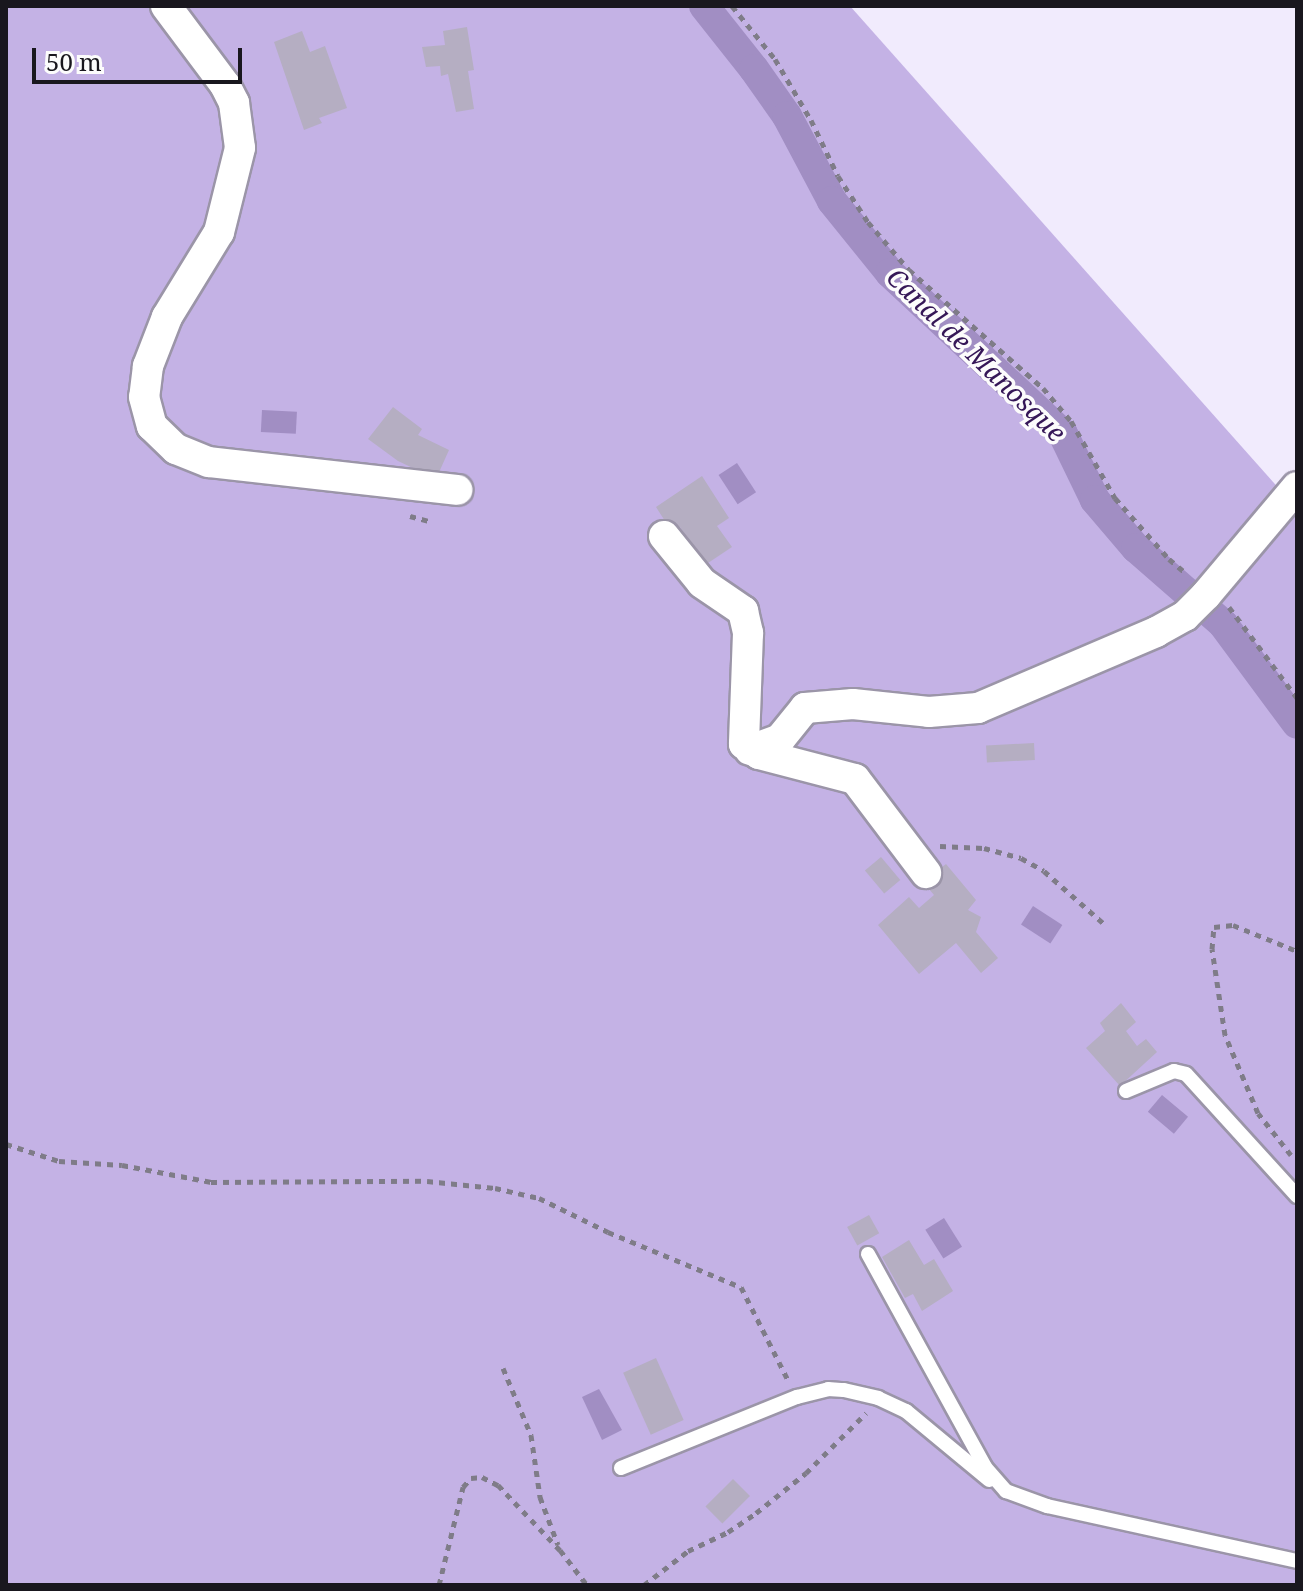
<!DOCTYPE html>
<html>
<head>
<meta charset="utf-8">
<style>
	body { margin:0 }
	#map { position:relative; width:1303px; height:1591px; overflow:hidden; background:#f1ebfd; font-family:"Noto Serif",serif }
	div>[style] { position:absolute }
	.green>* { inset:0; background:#c4b2e5 }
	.water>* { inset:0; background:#a18ec3; transform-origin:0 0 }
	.canal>* { height:30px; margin:-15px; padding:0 15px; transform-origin:15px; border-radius:15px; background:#a18ec3 }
	.building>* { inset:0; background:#b5aec2; transform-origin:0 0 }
	.path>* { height:5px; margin-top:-2.5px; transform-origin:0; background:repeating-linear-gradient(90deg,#7f7c88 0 6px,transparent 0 12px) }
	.roads { filter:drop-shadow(2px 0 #9b95a8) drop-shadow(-2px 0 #9b95a8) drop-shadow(0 2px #9b95a8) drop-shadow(0 -2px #9b95a8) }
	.service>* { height:14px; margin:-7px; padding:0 7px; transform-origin:7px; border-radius:7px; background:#fff }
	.minor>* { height:30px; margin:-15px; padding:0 15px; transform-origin:15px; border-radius:15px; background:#fff }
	span { translate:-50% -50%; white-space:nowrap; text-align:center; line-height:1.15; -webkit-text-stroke:7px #fcfcfc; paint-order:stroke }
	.water-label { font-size:26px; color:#351757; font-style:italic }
	.frame { position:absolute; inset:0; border:8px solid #19171e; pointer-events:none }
	.scale { position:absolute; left:32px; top:48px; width:210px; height:36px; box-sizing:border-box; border:4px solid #19171e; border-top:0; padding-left:10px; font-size:24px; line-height:28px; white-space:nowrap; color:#19171e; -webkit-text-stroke:6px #fcfcfc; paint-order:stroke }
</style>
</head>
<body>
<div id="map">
	<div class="green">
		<i style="clip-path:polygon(6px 6px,850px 6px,1297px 509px,1297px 1585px,6px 1585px)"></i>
	</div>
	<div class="water">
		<i style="left:262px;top:410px;width:35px;height:22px;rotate:3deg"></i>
		<i style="left:737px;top:463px;width:35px;height:22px;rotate:57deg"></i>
		<i style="left:1033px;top:906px;width:35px;height:22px;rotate:33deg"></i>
		<i style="left:1162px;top:1095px;width:34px;height:22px;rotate:40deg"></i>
		<i style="left:944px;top:1218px;width:34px;height:22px;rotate:58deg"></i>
		<i style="clip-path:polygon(599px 1389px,622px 1430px,602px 1440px,582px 1397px)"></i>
	</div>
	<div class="canal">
		<i style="left:704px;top:6px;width:80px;rotate:51.6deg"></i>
		<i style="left:754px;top:69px;width:57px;rotate:54.9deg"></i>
		<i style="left:787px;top:116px;width:96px;rotate:62.1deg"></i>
		<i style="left:832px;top:201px;width:92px;rotate:51.1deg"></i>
		<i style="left:890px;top:273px;width:236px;rotate:42.9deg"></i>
		<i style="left:1063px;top:434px;width:73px;rotate:64.1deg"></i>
		<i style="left:1095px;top:500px;width:63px;rotate:49.5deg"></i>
		<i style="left:1136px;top:548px;width:116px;rotate:41.1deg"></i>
		<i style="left:1223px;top:624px;width:124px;rotate:53.5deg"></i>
	</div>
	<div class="building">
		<i style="clip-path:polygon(467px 27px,474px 70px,468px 71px,474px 109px,456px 112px,448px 74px,441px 76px,440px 66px,426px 67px,422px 47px,445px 45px,443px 31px)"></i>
		<i style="clip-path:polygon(302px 31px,310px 52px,325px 46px,347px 108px,319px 118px,322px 123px,304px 130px,274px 42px)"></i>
		<i style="clip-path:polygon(393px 407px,422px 429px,418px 435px,449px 450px,436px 479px,398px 461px,368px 439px)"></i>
		<i style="clip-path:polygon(702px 476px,729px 518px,717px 526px,732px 547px,705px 565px,680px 527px,672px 532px,656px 507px)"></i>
		<i style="left:1034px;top:743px;width:17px;height:48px;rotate:87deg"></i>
		<i style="left:881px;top:857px;width:30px;height:21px;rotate:50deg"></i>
		<i style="clip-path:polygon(946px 864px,976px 900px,968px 910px,981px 917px,976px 932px,998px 958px,981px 973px,956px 943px,919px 974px,878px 925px,909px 897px,919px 908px,934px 895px,923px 882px)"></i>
		<i style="clip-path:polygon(1121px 1003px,1136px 1022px,1126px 1031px,1137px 1046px,1146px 1039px,1157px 1052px,1120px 1086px,1086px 1048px,1105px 1031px,1100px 1023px)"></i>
		<i style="left:869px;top:1215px;width:21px;height:25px;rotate:61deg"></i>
		<i style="clip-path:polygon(909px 1240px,924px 1265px,934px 1259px,953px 1291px,922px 1311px,913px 1294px,905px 1298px,882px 1257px)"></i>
		<i style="left:656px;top:1358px;width:68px;height:36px;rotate:66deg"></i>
		<i style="left:733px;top:1479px;width:24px;height:39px;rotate:45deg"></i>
	</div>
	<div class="path">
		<i style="left:732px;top:6px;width:68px;rotate:50.9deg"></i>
		<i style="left:775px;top:59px;width:71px;rotate:59.5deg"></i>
		<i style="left:811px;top:120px;width:62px;rotate:64.3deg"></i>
		<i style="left:838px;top:176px;width:55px;rotate:56.9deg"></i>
		<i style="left:868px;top:222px;width:63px;rotate:49.5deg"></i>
		<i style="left:909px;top:270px;width:179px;rotate:41.4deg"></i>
		<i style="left:1043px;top:388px;width:43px;rotate:49.7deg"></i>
		<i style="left:1071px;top:421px;width:89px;rotate:60.3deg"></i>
		<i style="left:1115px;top:498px;width:81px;rotate:48.5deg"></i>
		<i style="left:1169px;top:559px;width:23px;rotate:40deg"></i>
		<i style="left:410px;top:516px;width:23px;rotate:15deg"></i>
		<i style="left:1229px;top:607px;width:114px;rotate:53.2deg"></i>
		<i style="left:940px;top:846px;width:44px;rotate:2.6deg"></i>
		<i style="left:984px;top:848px;width:38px;rotate:15deg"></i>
		<i style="left:1021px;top:858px;width:26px;rotate:29deg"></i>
		<i style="left:1044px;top:871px;width:79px;rotate:41.4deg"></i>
		<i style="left:6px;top:1144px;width:56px;rotate:17.8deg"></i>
		<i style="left:59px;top:1161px;width:63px;rotate:3.6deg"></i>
		<i style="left:122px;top:1165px;width:91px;rotate:10.8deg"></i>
		<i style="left:211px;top:1182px;width:216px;rotate:-0.3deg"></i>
		<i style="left:427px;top:1181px;width:68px;rotate:5.9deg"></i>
		<i style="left:495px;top:1188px;width:45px;rotate:12.8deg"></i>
		<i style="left:539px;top:1198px;width:77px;rotate:26.2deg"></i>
		<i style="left:608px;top:1232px;width:144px;rotate:22.5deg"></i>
		<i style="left:741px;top:1287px;width:106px;rotate:63.2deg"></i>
		<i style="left:1291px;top:1155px;width:53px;rotate:-128.2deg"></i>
		<i style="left:1258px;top:1113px;width:85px;rotate:-112.9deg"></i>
		<i style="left:1225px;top:1035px;width:87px;rotate:-98.6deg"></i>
		<i style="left:1212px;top:949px;width:22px;rotate:-85deg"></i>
		<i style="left:1214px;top:927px;width:19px;rotate:-6deg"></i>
		<i style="left:1233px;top:925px;width:69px;rotate:22.1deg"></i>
		<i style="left:503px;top:1368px;width:73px;rotate:67.3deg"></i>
		<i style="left:531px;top:1435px;width:63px;rotate:81.7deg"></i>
		<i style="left:540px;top:1497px;width:51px;rotate:69.4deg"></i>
		<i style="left:439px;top:1585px;width:101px;rotate:-76.2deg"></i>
		<i style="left:463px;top:1487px;width:12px;rotate:-48deg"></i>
		<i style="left:471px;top:1478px;width:11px;rotate:-5deg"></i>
		<i style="left:482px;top:1477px;width:18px;rotate:27deg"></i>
		<i style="left:498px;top:1485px;width:90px;rotate:46.4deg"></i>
		<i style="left:560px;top:1550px;width:44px;rotate:52.4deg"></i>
		<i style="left:644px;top:1585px;width:56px;rotate:-37.7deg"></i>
		<i style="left:688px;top:1551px;width:44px;rotate:-25.4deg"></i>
		<i style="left:728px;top:1532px;width:34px;rotate:-34deg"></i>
		<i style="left:756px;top:1513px;width:64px;rotate:-38.7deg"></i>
		<i style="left:806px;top:1473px;width:85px;rotate:-45deg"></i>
	</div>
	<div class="roads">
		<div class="service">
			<i style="left:1126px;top:1091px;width:52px;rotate:-22.6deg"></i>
			<i style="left:1174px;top:1071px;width:12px;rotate:14deg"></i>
			<i style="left:1186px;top:1074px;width:165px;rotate:47.7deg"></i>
			<i style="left:868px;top:1254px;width:243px;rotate:61.2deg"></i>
			<i style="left:985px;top:1467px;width:32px;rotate:49deg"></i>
			<i style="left:1006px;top:1491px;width:44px;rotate:20.1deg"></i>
			<i style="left:1047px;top:1506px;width:256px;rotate:12.4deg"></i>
			<i style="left:621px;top:1468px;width:190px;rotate:-22deg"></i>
			<i style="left:797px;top:1397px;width:32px;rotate:-14deg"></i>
			<i style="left:828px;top:1389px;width:16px;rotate:4deg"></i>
			<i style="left:844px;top:1390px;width:35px;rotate:13deg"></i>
			<i style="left:878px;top:1398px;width:31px;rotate:25deg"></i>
			<i style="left:906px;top:1411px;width:108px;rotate:39.7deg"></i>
		</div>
		<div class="minor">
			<i style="left:166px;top:6px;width:99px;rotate:53.2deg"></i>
			<i style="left:225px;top:85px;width:20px;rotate:63deg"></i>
			<i style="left:234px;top:103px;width:45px;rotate:82.4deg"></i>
			<i style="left:240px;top:148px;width:87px;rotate:104deg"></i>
			<i style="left:219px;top:232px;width:100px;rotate:121.5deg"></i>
			<i style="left:167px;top:317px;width:53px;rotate:111.2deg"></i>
			<i style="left:148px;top:366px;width:31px;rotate:97deg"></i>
			<i style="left:144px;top:397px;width:30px;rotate:75deg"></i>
			<i style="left:152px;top:426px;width:33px;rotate:44deg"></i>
			<i style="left:176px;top:449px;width:35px;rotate:22deg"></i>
			<i style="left:209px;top:462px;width:250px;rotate:6.4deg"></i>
			<i style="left:664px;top:536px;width:60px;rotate:51deg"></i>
			<i style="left:702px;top:583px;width:50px;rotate:34.3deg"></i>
			<i style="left:743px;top:611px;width:23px;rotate:77deg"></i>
			<i style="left:748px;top:633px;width:111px;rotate:92.1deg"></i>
			<i style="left:744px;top:744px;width:18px;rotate:34deg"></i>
			<i style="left:759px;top:754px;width:99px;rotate:14.6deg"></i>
			<i style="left:855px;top:779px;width:118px;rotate:52.9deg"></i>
			<i style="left:750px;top:750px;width:32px;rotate:-20deg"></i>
			<i style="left:780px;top:739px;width:40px;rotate:-51deg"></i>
			<i style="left:805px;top:708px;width:48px;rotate:-4.8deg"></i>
			<i style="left:853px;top:704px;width:76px;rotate:6deg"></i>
			<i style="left:929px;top:712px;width:49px;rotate:-4.7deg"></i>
			<i style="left:978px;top:708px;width:194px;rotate:-23.1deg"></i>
			<i style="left:1156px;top:632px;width:33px;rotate:-29deg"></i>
			<i style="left:1185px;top:616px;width:30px;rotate:-45deg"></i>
			<i style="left:1206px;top:595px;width:141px;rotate:-49.9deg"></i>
		</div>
	</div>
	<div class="water-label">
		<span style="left:976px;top:355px;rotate:44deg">Canal de Manosque</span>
	</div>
	<div class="frame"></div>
	<div class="scale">50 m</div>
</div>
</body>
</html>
